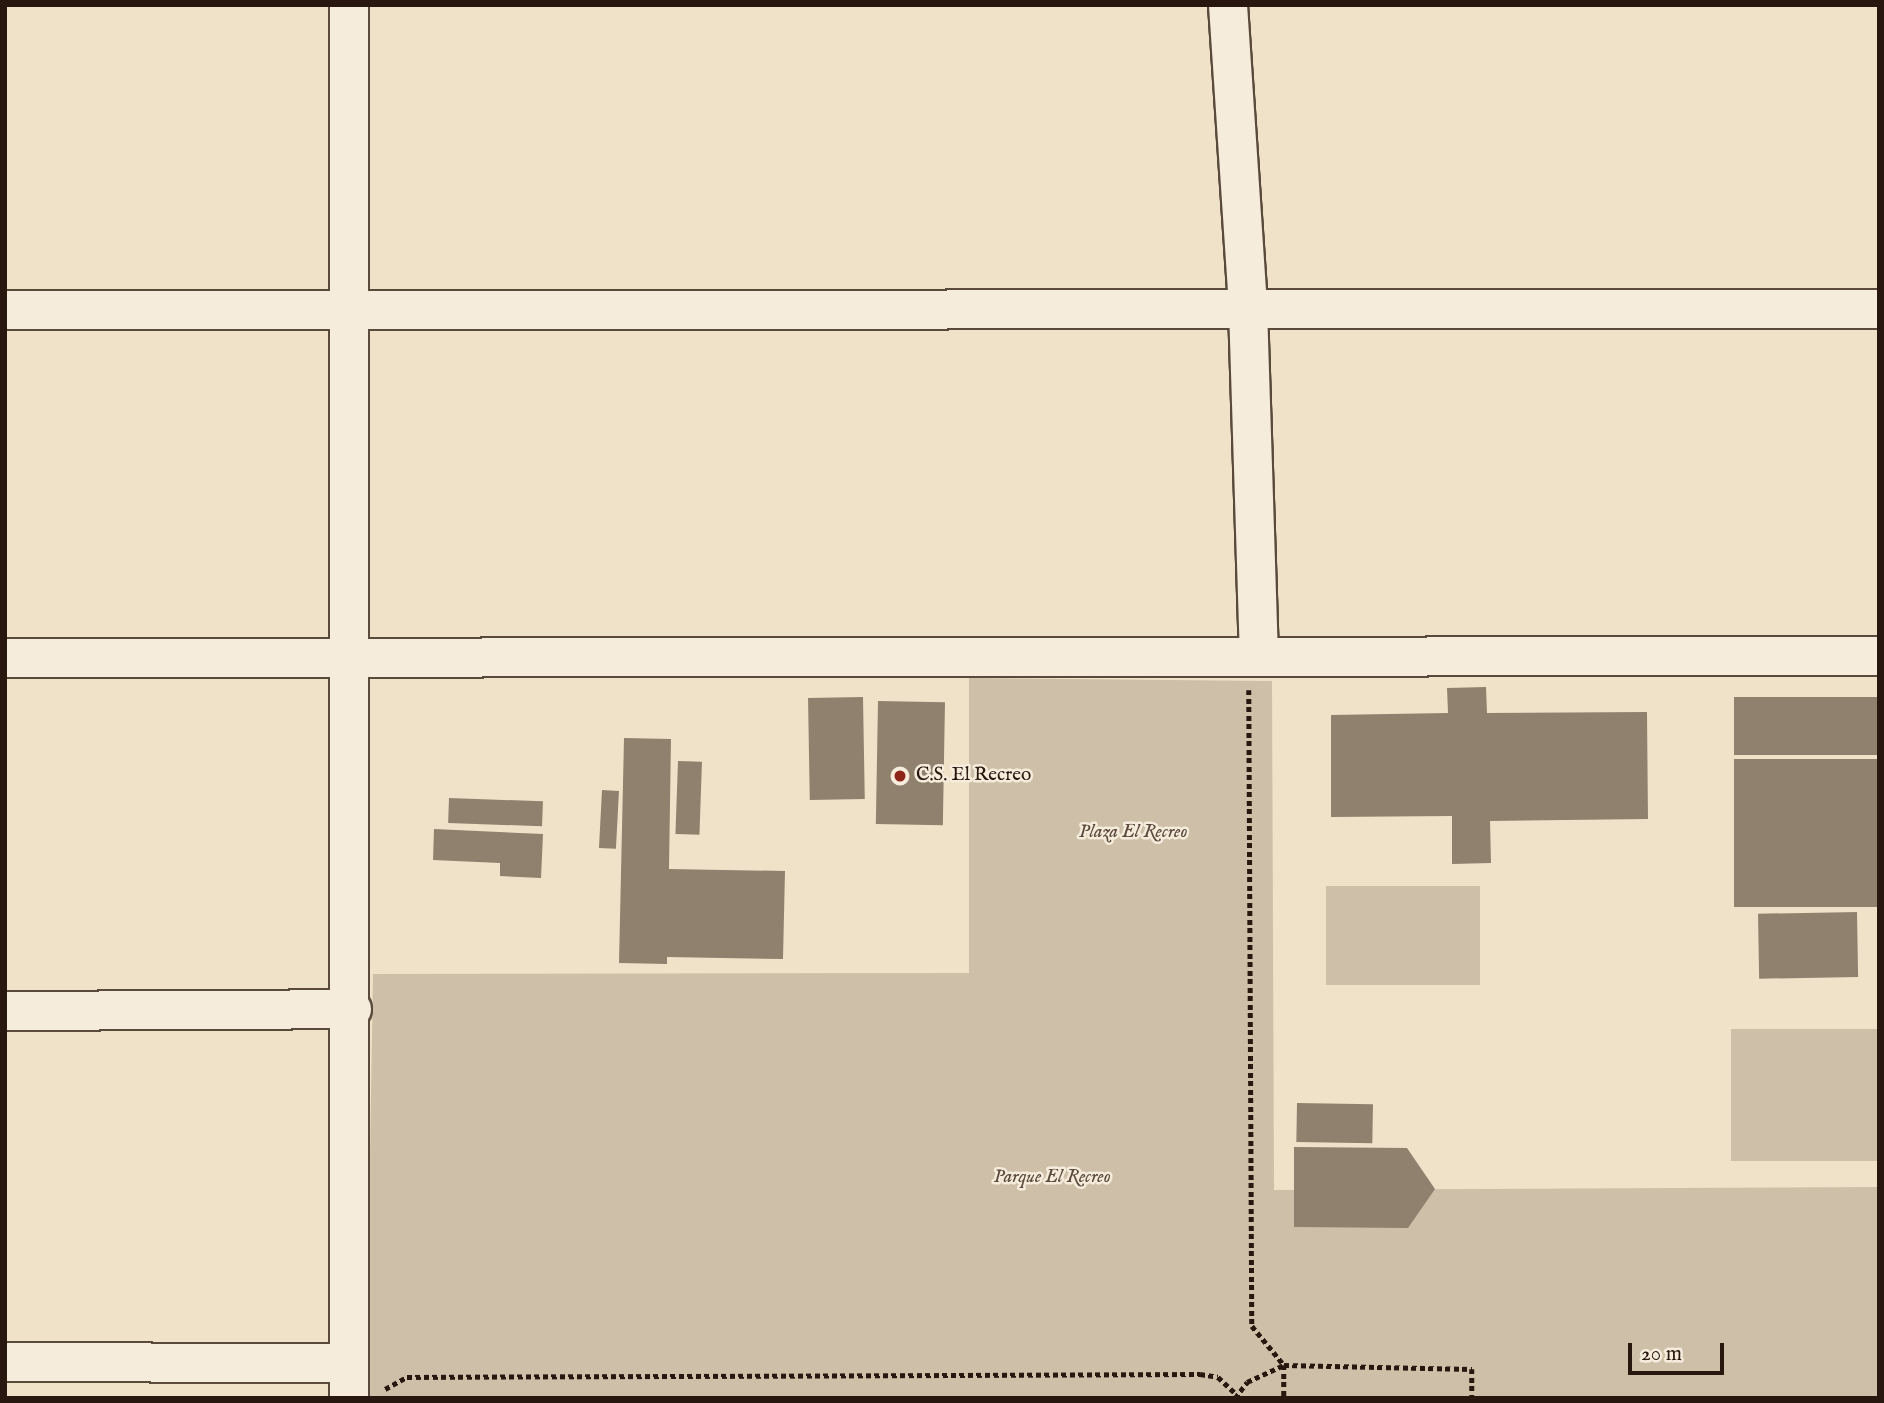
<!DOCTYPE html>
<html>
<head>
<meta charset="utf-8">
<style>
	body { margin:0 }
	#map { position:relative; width:1884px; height:1403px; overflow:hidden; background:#f0e2c8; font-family:"IM FELL English",serif }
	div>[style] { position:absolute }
	.green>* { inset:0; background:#cebfa8; transform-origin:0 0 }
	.building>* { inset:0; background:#90816f; transform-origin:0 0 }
	.path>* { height:4.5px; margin-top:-2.25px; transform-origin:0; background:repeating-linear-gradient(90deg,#28170e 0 5px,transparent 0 8.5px) }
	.roads { filter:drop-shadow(2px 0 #5a4a3c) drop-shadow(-2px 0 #5a4a3c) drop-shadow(0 2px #5a4a3c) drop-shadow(0 -2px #5a4a3c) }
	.minor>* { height:38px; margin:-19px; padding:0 19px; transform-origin:19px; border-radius:19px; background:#f5ecdb }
	.dots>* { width:19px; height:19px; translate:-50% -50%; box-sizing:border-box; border:4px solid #f5ecdb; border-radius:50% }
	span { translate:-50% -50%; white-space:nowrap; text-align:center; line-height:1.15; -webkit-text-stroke:5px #f5ecdb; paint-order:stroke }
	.poi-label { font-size:19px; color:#28170e }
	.left { translate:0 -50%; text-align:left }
	.park-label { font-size:19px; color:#5a493c; font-style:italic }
	.frame { position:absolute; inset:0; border:7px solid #28170e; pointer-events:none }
	.scale { position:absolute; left:1628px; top:1343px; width:96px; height:32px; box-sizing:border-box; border:4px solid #28170e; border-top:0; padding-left:9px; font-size:21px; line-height:24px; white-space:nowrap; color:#28170e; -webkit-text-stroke:5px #f5ecdb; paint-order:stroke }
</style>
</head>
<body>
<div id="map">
	<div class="green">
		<i style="clip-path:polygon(969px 678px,1272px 681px,1274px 1190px,1879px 1187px,1879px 1398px,366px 1398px,373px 974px,969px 973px)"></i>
		<i style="left:1326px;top:886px;width:154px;height:99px"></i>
		<i style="left:1879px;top:1029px;width:132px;height:148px;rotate:90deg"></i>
	</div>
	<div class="building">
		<i style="clip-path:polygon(1486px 687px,1487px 713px,1647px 712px,1648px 819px,1490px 821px,1491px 863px,1452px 864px,1452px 816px,1331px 817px,1331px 715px,1448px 713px,1447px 688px)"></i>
		<i style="left:863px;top:697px;width:102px;height:55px;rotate:89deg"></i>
		<i style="left:1879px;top:697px;width:58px;height:145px;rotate:90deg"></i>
		<i style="left:878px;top:701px;width:67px;height:123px;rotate:1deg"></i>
		<i style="clip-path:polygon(624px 738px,671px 739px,669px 869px,785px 871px,783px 959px,667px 957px,667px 964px,619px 963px)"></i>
		<i style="left:1879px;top:759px;width:148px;height:145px;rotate:90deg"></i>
		<i style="left:678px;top:761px;width:24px;height:73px;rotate:2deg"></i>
		<i style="left:602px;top:790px;width:17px;height:58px;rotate:3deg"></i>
		<i style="left:449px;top:798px;width:94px;height:25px;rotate:2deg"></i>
		<i style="clip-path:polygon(434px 829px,543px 834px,541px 878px,500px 876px,500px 863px,433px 860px)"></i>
		<i style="left:1857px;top:912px;width:65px;height:99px;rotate:89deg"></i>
		<i style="left:1297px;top:1103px;width:76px;height:39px;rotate:1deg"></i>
		<i style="clip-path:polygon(1294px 1147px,1407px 1148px,1435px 1189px,1408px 1228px,1294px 1227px)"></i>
	</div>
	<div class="path">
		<i style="left:1249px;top:690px;width:636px;rotate:89.73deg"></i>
		<i style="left:1252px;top:1326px;width:50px;rotate:50.6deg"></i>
		<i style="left:1284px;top:1365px;width:33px;rotate:90deg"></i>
		<i style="left:385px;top:1389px;width:25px;rotate:-29deg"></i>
		<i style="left:407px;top:1377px;width:793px;rotate:-0.22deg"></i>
		<i style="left:1200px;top:1374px;width:18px;rotate:9deg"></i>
		<i style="left:1218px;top:1377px;width:23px;rotate:43deg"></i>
		<i style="left:1235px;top:1398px;width:20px;rotate:-53deg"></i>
		<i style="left:1247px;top:1382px;width:41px;rotate:-24.7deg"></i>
		<i style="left:1284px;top:1365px;width:188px;rotate:1.2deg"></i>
		<i style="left:1472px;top:1369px;width:29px;rotate:90deg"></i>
	</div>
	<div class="roads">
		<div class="minor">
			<i style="left:349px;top:5px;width:1393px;rotate:90deg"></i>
			<i style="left:1228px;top:5px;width:304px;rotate:86.2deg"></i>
			<i style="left:1248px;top:308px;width:349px;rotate:88.2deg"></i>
			<i style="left:5px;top:310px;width:1874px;rotate:-0.03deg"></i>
			<i style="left:5px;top:658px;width:1874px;rotate:-0.06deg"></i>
			<i style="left:5px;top:1011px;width:347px;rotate:-0.3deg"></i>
			<i style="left:5px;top:1362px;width:343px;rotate:0.2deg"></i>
		</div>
	</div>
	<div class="dots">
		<i style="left:900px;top:776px;background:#8f2418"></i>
	</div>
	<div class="poi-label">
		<span class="left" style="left:916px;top:776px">C.S. El Recreo</span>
	</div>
	<div class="park-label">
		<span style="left:1133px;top:833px">Plaza El Recreo</span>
		<span style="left:1052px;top:1178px">Parque El Recreo</span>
	</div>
	<div class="frame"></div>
	<div class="scale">20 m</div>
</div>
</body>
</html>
